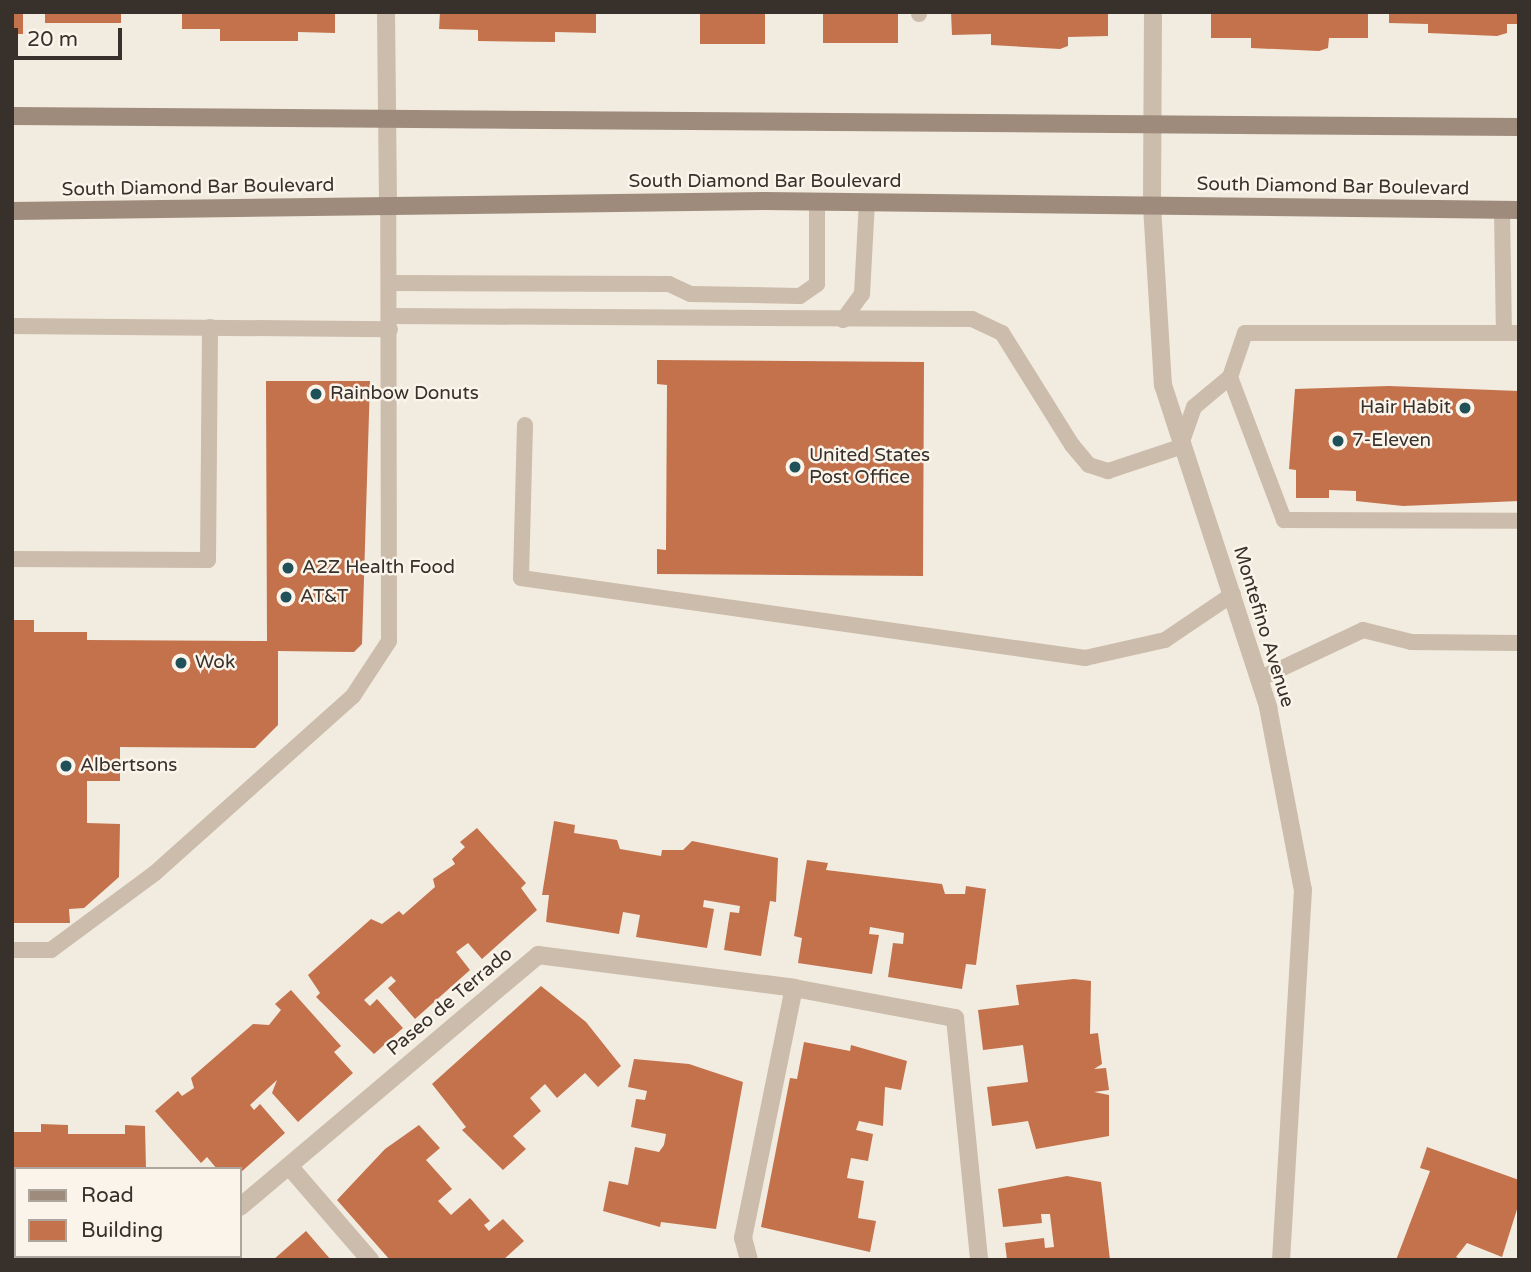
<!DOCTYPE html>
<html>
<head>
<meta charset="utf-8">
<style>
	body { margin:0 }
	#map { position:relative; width:1531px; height:1272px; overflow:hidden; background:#f2ebdf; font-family:"Varela Round",sans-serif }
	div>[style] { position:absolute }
	.building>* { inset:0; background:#c3724c; transform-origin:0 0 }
	.service>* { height:16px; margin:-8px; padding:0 8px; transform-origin:8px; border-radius:8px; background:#cbbcab }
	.minor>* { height:18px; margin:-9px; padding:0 9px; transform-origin:9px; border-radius:9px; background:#cbbcab }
	.secondary>* { height:18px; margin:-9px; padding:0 9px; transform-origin:9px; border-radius:9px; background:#9e8b7c }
	.dots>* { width:19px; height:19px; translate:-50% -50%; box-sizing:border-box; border:4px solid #faf4eb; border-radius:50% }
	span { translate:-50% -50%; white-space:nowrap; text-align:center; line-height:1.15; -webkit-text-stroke:5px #faf4eb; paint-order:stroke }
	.street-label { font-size:19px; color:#38302a }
	.poi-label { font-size:19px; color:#38302a }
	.left { translate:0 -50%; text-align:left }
	.right { translate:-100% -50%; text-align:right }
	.frame { position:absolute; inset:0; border:14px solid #38302a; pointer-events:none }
	.legend { position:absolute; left:14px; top:1167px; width:228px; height:91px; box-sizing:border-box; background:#faf4eb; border:2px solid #aca69e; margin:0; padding:9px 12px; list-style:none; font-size:21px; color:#38302a }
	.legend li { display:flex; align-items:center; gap:14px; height:35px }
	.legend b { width:35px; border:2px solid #aca69e }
	.scale { position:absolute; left:14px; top:28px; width:108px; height:32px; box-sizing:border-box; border:4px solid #38302a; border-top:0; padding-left:9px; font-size:21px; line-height:24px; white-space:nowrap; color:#38302a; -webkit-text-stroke:5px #faf4eb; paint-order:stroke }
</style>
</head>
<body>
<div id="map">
	<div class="building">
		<i style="left:12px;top:12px;width:11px;height:22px"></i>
		<i style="left:45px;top:12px;width:76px;height:11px"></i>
		<i style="clip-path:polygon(182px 12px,335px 12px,335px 33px,298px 32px,298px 41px,220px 41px,220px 29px,182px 29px)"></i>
		<i style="clip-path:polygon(440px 12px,596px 12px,596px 33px,555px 32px,555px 42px,478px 41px,478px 30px,439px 29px)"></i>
		<i style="left:700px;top:12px;width:65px;height:32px"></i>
		<i style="left:823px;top:12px;width:75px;height:31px"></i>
		<i style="clip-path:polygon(951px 12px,1108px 12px,1108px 36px,1068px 37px,1068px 46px,1060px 49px,991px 45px,991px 34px,952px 35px)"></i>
		<i style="clip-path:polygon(1211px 12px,1368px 12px,1368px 38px,1329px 38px,1328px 48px,1319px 51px,1251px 48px,1251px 38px,1211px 38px)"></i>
		<i style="clip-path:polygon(1389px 12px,1519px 12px,1519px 24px,1507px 24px,1507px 33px,1497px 36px,1428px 33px,1428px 24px,1389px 23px)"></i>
		<i style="clip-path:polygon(657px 360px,924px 362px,923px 576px,657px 574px,657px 549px,666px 550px,667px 385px,657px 384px)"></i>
		<i style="clip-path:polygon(266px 381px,370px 381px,362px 644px,354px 652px,278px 651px,278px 725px,255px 748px,120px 747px,120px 781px,87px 781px,87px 823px,120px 824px,119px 877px,84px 908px,69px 909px,70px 923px,12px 923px,12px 620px,34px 620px,34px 632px,87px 632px,87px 640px,267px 641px)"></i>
		<i style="clip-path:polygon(1389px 386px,1519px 391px,1519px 501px,1403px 506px,1356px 501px,1356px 491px,1329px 490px,1329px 498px,1296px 498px,1296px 470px,1289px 469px,1295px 389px)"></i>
		<i style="clip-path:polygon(554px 821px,575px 825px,574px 833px,617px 840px,620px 849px,661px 856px,662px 850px,683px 850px,692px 841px,778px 858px,776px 902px,770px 901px,761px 956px,724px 950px,730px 912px,739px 913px,740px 906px,704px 900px,703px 907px,714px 909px,707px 948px,636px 937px,640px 915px,623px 912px,619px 934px,546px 922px,549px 895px,542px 895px)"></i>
		<i style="clip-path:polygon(477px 828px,526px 883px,521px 888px,537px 910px,482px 959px,468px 943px,456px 952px,470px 970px,415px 1019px,388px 988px,396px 981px,391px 976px,364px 1000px,370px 1006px,377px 999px,403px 1028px,374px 1054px,316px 997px,320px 993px,308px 975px,371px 919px,382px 924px,399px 911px,403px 915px,435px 887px,433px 879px,455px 864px,452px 859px,465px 847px,460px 842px)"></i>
		<i style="clip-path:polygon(807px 860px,828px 863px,826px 870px,942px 884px,945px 894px,965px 894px,966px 886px,986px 889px,976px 965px,966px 964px,962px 989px,888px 977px,893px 943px,903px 944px,904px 933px,870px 927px,869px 934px,879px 935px,872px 974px,798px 963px,802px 938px,794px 936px)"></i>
		<i style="clip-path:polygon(1074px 979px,1091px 981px,1090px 1034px,1098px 1033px,1102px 1064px,1094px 1069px,1106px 1068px,1109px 1090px,1094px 1092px,1109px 1095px,1109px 1136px,1036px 1149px,1028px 1121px,992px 1126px,987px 1087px,1028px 1082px,1023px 1045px,983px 1050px,978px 1010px,1019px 1005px,1016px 985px)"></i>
		<i style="clip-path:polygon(541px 986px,586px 1022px,621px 1066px,598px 1087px,585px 1073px,557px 1098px,545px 1084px,530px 1098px,541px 1111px,513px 1136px,526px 1149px,503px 1170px,462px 1130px,466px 1127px,432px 1084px)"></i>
		<i style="clip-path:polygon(291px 990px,341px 1046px,334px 1052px,353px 1073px,298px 1122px,272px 1093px,277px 1080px,250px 1105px,254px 1110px,260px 1104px,285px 1133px,240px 1173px,217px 1169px,207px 1157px,201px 1163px,155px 1111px,178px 1091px,182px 1096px,194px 1088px,191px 1078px,253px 1024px,269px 1025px,281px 1010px,275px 1004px)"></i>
		<i style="clip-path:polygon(804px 1042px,850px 1051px,851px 1045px,907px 1061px,901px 1090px,885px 1087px,883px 1126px,859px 1121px,856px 1130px,873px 1134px,868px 1161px,851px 1158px,847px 1178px,864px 1181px,858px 1218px,876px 1221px,870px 1252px,761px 1227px,790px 1078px,797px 1079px)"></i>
		<i style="clip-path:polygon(634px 1059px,689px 1064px,743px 1082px,716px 1229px,661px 1222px,660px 1227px,603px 1211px,609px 1181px,628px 1185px,635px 1147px,659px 1152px,664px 1145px,666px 1134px,631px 1127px,636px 1099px,645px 1100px,647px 1091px,628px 1087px)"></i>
		<i style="clip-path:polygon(41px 1124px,68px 1125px,68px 1134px,125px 1134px,125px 1125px,145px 1126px,146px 1169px,16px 1169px,12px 1239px,12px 1132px,41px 1132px)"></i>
		<i style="clip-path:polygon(419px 1125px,440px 1148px,426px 1160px,452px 1189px,438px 1201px,451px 1215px,470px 1198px,490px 1221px,484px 1225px,489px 1231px,503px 1219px,524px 1241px,503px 1260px,390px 1260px,337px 1200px,385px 1149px)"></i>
		<i style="clip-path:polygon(1427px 1147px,1519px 1180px,1519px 1203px,1502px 1257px,1467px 1243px,1456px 1257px,1462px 1260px,1396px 1260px,1430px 1171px,1420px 1168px)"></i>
		<i style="clip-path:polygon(1067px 1176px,1101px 1182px,1110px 1260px,1007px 1260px,1005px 1243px,1044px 1238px,1045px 1248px,1054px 1247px,1050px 1214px,1041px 1214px,1042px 1223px,1003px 1227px,998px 1189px)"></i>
		<i style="clip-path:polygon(306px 1231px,331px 1260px,273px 1260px)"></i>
	</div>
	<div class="service">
		<i style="left:919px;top:14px;width:2px;rotate:-90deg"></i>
		<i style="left:1502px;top:210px;width:122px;rotate:89.1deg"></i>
		<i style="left:390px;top:283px;width:279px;rotate:0.2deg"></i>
		<i style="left:669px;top:284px;width:23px;rotate:25deg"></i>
		<i style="left:690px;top:294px;width:110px;rotate:1deg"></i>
		<i style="left:800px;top:296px;width:21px;rotate:-35deg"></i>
		<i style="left:817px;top:284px;width:82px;rotate:-90deg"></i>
		<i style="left:390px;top:316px;width:582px;rotate:0.3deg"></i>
		<i style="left:972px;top:319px;width:33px;rotate:25deg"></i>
		<i style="left:1002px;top:333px;width:132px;rotate:58deg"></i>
		<i style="left:1072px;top:445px;width:26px;rotate:50deg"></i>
		<i style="left:1089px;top:465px;width:20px;rotate:18deg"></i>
		<i style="left:1108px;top:471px;width:76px;rotate:-18.4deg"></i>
		<i style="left:1180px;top:447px;width:42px;rotate:-70.7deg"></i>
		<i style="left:1194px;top:407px;width:47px;rotate:-39.8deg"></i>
		<i style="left:1230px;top:377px;width:46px;rotate:-71.2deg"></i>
		<i style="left:1245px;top:333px;width:274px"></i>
		<i style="left:843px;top:320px;width:32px;rotate:-54deg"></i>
		<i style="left:862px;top:294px;width:91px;rotate:-86.9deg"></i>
		<i style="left:12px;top:326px;width:378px;rotate:0.5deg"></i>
		<i style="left:1230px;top:377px;width:153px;rotate:69.3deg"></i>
		<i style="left:1284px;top:520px;width:235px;rotate:0.2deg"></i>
		<i style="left:525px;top:425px;width:153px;rotate:91.5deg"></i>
		<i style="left:521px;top:578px;width:570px;rotate:8.07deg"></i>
		<i style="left:1085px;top:658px;width:82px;rotate:-12.7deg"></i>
		<i style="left:1165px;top:640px;width:82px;rotate:-34.1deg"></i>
		<i style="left:12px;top:559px;width:196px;rotate:0.3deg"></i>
		<i style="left:208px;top:560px;width:233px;rotate:-89.5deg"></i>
		<i style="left:1259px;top:679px;width:115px;rotate:-25.2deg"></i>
		<i style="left:1363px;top:630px;width:49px;rotate:14deg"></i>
		<i style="left:1411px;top:642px;width:108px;rotate:0.5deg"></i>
		<i style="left:12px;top:950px;width:39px"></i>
		<i style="left:51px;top:950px;width:129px;rotate:-36.5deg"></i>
		<i style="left:155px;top:873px;width:266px;rotate:-41.8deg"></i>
		<i style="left:353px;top:696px;width:66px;rotate:-56.8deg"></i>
		<i style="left:389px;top:641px;width:434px;rotate:-90.1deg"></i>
	</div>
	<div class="minor">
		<i style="left:386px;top:12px;width:195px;rotate:89.4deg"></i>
		<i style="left:1153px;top:12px;width:194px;rotate:90.3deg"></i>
		<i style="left:1152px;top:206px;width:179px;rotate:86.5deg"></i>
		<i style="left:1163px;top:385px;width:339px;rotate:71.9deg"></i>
		<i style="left:1268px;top:707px;width:186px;rotate:79.2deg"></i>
		<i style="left:1303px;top:890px;width:371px;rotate:93.4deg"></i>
		<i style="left:289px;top:1166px;width:124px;rotate:49.2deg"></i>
		<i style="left:240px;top:1207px;width:390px;rotate:-40.2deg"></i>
		<i style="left:538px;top:955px;width:258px;rotate:7.3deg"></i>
		<i style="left:794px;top:988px;width:164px;rotate:10.6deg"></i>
		<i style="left:955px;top:1018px;width:243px;rotate:84.3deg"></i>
		<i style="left:12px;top:1257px;width:43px;rotate:-1.3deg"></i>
		<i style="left:749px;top:1260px;width:23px;rotate:-105deg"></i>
		<i style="left:743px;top:1238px;width:255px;rotate:-78.5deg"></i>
	</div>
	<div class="secondary">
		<i style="left:12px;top:116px;width:1507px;rotate:0.42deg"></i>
		<i style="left:12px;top:211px;width:752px;rotate:-0.76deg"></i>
		<i style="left:764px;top:201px;width:755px;rotate:0.68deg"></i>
	</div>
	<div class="dots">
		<i style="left:316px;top:394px;background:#205159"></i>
		<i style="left:1465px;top:408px;background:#205159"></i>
		<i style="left:1338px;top:441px;background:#205159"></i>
		<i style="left:795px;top:467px;background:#205159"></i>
		<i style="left:288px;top:568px;background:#205159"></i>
		<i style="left:286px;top:597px;background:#205159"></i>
		<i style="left:181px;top:663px;background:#205159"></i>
		<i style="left:66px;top:766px;background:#205159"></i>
	</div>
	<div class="street-label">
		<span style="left:765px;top:182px">South Diamond Bar Boulevard</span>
		<span style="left:1333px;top:187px;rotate:1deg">South Diamond Bar Boulevard</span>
		<span style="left:198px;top:188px;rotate:-1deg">South Diamond Bar Boulevard</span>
		<span style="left:1263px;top:627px;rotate:73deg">Montefino Avenue</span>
		<span style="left:450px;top:1002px;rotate:-40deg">Paseo de Terrado</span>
	</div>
	<div class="poi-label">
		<span class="left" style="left:330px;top:394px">Rainbow Donuts</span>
		<span class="right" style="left:1451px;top:408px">Hair Habit</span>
		<span class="left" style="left:1352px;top:441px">7-Eleven</span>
		<span class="left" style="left:809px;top:467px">United States<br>Post Office</span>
		<span class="left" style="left:302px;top:568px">A2Z Health Food</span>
		<span class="left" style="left:300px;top:597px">AT&amp;T</span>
		<span class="left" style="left:195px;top:663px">Wok</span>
		<span class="left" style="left:80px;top:766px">Albertsons</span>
	</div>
	<div class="frame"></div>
	<ul class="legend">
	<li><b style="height:9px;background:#9e8b7c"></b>Road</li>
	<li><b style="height:19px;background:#c3724c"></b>Building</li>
	</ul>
	<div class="scale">20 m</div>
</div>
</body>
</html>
